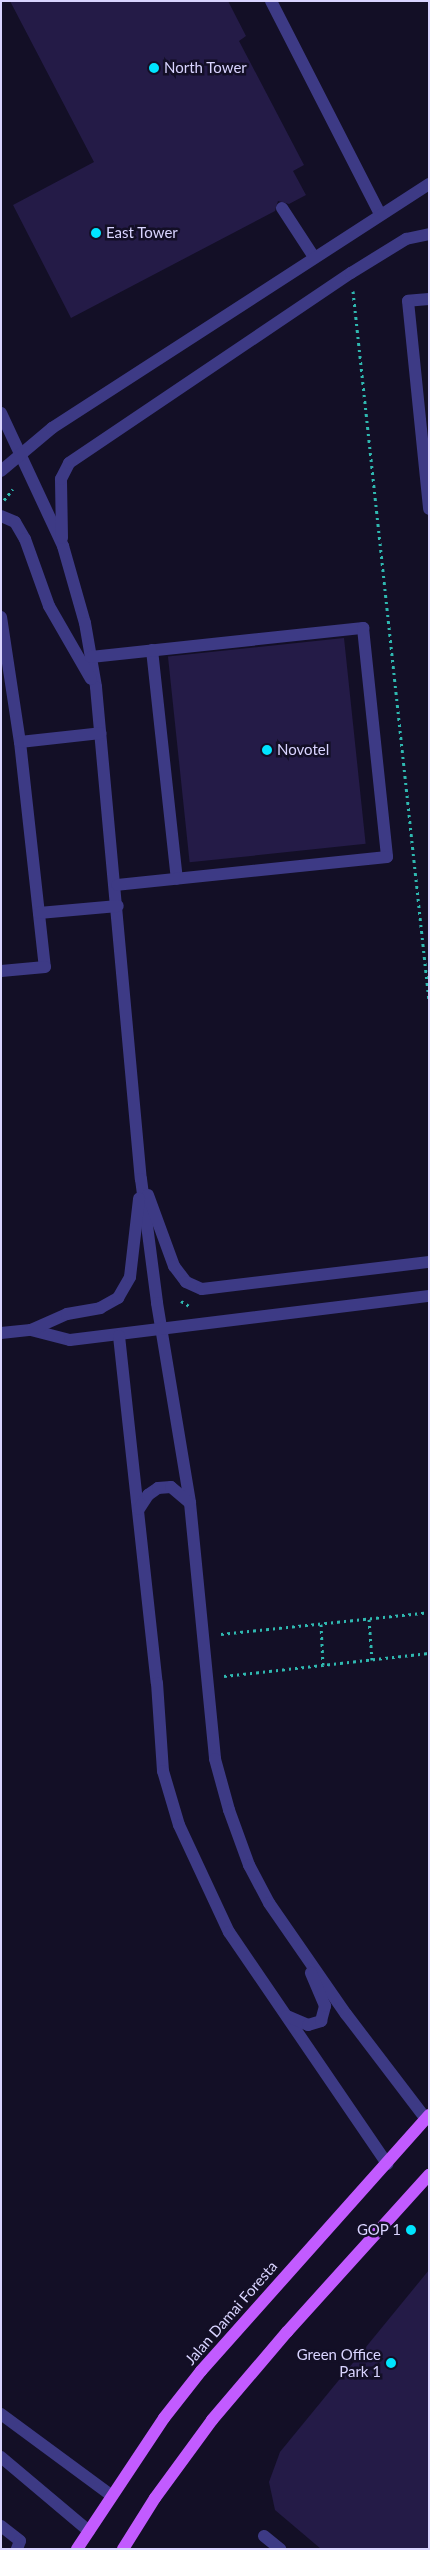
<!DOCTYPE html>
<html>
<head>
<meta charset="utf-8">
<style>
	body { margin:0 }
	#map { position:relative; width:430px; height:2550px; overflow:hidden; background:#130f26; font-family:Lato,sans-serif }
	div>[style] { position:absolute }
	.building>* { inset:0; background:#241b47; transform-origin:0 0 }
	.path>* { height:3px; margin-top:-1.5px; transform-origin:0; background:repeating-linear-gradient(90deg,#2fb8b0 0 2.5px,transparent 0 6.5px) }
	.minor>* { height:12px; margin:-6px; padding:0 6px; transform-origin:6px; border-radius:6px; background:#3d3a85 }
	.major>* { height:12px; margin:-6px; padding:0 6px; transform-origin:6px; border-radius:6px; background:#c25bff }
	.dots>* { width:14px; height:14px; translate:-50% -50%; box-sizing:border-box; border:2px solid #130f26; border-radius:50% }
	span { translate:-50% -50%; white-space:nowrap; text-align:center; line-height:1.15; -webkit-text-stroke:5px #130f26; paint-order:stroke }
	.poi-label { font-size:15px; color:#d9d4ff }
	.left { translate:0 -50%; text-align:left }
	.right { translate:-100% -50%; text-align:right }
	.street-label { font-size:15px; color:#d9d4ff }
	.frame { position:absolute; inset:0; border:2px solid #d9d4ff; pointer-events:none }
</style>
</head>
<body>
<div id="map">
	<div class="building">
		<i style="clip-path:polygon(10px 1px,228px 1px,246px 36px,239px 41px,304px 165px,293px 171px,306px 195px,289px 204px,278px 201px,275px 211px,71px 318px,13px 205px,94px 162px)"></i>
		<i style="left:344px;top:638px;width:207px;height:177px;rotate:84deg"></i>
		<i style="clip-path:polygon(429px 2270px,429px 2549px,321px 2549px,275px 2510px,269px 2482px,280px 2452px)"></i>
	</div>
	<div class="path">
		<i style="left:353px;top:291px;width:714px;rotate:83.89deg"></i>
		<i style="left:4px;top:500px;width:14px;rotate:-51deg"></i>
		<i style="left:181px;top:1301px;width:12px;rotate:31deg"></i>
		<i style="left:369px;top:1619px;width:41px;rotate:85.8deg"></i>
		<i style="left:321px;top:1624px;width:41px;rotate:87.2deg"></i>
		<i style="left:221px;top:1634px;width:209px;rotate:-6deg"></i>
		<i style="left:224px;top:1676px;width:206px;rotate:-6.4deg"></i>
	</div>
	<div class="minor">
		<i style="left:271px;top:1px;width:239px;rotate:62.9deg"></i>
		<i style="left:282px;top:208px;width:59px;rotate:56.9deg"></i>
		<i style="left:429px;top:299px;width:21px;rotate:175deg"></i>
		<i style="left:408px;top:301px;width:209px;rotate:84.2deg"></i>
		<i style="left:1px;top:413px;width:147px;rotate:65deg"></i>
		<i style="left:63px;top:546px;width:80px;rotate:74.1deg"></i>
		<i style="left:85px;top:623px;width:65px;rotate:80.2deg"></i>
		<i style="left:96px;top:687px;width:494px;rotate:84.8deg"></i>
		<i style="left:141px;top:1179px;width:125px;rotate:82.6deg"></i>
		<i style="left:157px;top:1303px;width:203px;rotate:80.6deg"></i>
		<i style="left:190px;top:1503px;width:257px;rotate:84.4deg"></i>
		<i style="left:215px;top:1759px;width:53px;rotate:74.6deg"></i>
		<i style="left:229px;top:1810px;width:59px;rotate:70deg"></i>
		<i style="left:249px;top:1865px;width:43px;rotate:62.2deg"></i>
		<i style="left:269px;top:1903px;width:135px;rotate:55.3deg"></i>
		<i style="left:346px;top:2014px;width:132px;rotate:52.7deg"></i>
		<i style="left:1px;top:471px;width:67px;rotate:-40.1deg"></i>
		<i style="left:52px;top:428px;width:449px;rotate:-32.9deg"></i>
		<i style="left:1px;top:516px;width:15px;rotate:23deg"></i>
		<i style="left:15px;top:522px;width:20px;rotate:60deg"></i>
		<i style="left:25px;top:539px;width:71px;rotate:70.3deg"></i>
		<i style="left:49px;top:606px;width:84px;rotate:60.1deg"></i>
		<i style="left:62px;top:538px;width:59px;rotate:-91deg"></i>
		<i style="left:61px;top:479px;width:18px;rotate:-63deg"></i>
		<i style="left:69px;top:463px;width:340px;rotate:-34deg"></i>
		<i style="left:351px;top:273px;width:65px;rotate:-31.7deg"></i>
		<i style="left:406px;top:239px;width:24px;rotate:-12deg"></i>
		<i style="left:1px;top:617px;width:126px;rotate:81.4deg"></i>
		<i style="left:20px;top:742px;width:226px;rotate:83.7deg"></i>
		<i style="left:45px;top:967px;width:44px;rotate:174.8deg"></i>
		<i style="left:152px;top:650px;width:230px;rotate:83.8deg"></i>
		<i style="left:91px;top:657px;width:274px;rotate:-6.1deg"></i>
		<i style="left:363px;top:628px;width:230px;rotate:84deg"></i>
		<i style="left:387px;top:857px;width:271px;rotate:174.1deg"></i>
		<i style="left:20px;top:742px;width:81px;rotate:-6.3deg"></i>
		<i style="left:39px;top:913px;width:79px;rotate:-5.1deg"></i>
		<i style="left:148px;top:1195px;width:76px;rotate:69.9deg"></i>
		<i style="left:174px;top:1266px;width:20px;rotate:53deg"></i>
		<i style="left:186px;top:1282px;width:17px;rotate:24deg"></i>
		<i style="left:202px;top:1289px;width:229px;rotate:-6.8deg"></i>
		<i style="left:31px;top:1330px;width:40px;rotate:14.4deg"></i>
		<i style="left:70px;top:1340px;width:362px;rotate:-7deg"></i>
		<i style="left:1px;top:1333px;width:30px;rotate:-6deg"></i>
		<i style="left:31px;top:1330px;width:39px;rotate:-24deg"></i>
		<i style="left:67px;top:1314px;width:34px;rotate:-10deg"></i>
		<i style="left:100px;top:1308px;width:21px;rotate:-29deg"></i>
		<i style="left:118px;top:1298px;width:24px;rotate:-60deg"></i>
		<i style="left:130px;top:1277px;width:79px;rotate:-83.4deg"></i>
		<i style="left:119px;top:1336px;width:349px;rotate:83.8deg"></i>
		<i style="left:157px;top:1683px;width:88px;rotate:86.1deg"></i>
		<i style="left:163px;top:1771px;width:56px;rotate:73.5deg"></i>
		<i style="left:179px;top:1825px;width:118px;rotate:65deg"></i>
		<i style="left:229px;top:1932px;width:281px;rotate:55.7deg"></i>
		<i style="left:139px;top:1509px;width:17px;rotate:-57deg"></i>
		<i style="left:148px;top:1495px;width:12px;rotate:-35deg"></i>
		<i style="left:158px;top:1488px;width:13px;rotate:-4deg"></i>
		<i style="left:171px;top:1487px;width:25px;rotate:40deg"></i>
		<i style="left:287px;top:2016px;width:23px;rotate:23deg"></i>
		<i style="left:308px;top:2025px;width:14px;rotate:-17deg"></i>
		<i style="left:321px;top:2021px;width:16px;rotate:-75deg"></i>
		<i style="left:325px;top:2006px;width:36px;rotate:-113deg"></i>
		<i style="left:1px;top:2414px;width:137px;rotate:36.4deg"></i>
		<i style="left:1px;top:2457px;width:115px;rotate:40.1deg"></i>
		<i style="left:1px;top:2526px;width:24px;rotate:38deg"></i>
		<i style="left:20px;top:2541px;width:9px;rotate:111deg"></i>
		<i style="left:264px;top:2536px;width:21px;rotate:39deg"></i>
	</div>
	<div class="major">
		<i style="left:77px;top:2549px;width:157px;rotate:-56.4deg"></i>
		<i style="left:164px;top:2418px;width:60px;rotate:-51.8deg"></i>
		<i style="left:201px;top:2371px;width:343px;rotate:-48.3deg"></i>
		<i style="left:123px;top:2549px;width:60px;rotate:-57.9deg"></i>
		<i style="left:155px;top:2498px;width:97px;rotate:-53.8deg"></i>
		<i style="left:212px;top:2420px;width:116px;rotate:-49.6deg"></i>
		<i style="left:287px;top:2332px;width:212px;rotate:-47.9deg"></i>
	</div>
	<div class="dots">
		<i style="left:154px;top:68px;background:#00e5ff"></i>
		<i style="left:96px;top:233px;background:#00e5ff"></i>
		<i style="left:267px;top:750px;background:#00e5ff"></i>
		<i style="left:411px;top:2230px;background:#00e5ff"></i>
		<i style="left:391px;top:2363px;background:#00e5ff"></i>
	</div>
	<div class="poi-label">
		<span class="left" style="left:164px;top:68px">North Tower</span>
		<span class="left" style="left:106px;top:233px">East Tower</span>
		<span class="left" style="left:277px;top:750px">Novotel</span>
		<span class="right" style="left:401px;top:2230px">GOP 1</span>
		<span class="right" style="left:381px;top:2363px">Green Office<br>Park 1</span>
	</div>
	<div class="street-label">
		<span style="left:231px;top:2313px;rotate:-49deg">Jalan Damai Foresta</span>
	</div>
	<div class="frame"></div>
</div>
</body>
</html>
